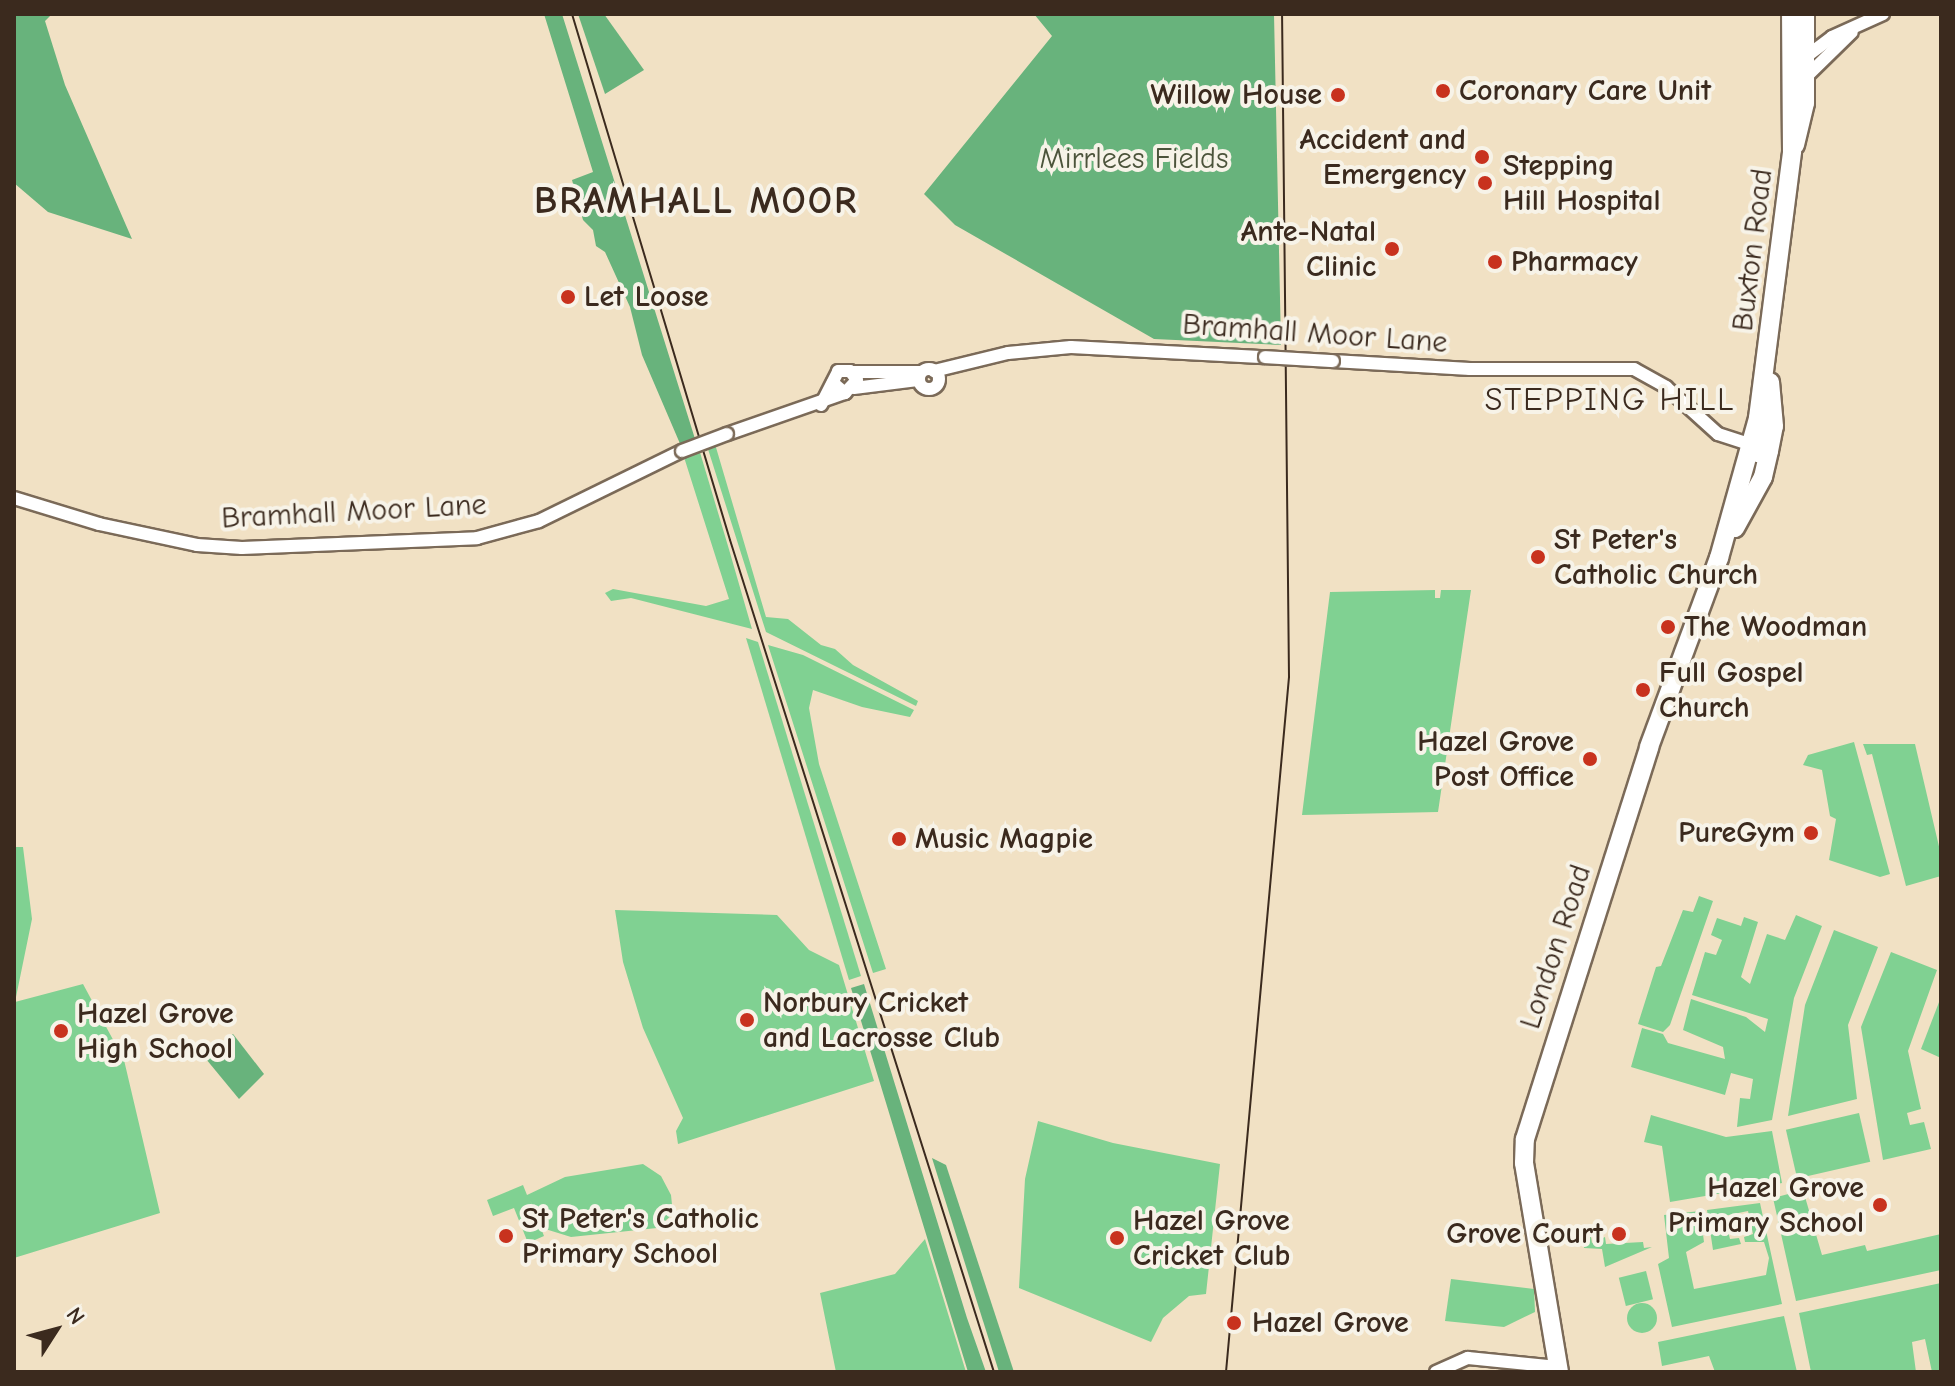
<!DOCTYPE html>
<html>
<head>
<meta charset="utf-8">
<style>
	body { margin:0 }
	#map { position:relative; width:1955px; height:1386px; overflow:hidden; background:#f1e1c4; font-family:"Comic Neue",sans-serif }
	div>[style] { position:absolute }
	.green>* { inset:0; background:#80d192; transform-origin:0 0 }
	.round { border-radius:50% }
	.forest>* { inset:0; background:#68b37c }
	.roads { filter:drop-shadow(2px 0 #7b6a58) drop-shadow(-2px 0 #7b6a58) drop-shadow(0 2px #7b6a58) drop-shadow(0 -2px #7b6a58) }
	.minor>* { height:12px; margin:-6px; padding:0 6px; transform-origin:6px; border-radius:6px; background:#fff }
	.minor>.ring { margin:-6px; padding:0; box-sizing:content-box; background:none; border:12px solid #fff; border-radius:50% }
	.highway>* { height:18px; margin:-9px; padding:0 9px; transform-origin:9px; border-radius:9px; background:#fff }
	.rail>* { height:2px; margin:-1px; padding:0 1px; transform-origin:1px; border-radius:1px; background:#3b2a1e }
	.bridges { filter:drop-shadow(2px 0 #7b6a58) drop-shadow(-2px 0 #7b6a58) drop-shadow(0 2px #7b6a58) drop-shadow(0 -2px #7b6a58) }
	.minor-bridge>* { height:12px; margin:-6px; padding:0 6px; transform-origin:6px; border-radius:6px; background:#fff }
	.dots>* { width:22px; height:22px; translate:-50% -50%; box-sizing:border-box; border:4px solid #f7f3e8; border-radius:50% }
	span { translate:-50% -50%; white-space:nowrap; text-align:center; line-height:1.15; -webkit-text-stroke:8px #f7f3e8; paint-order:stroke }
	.poi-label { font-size:30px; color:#3b2a1e; font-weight:700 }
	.left { translate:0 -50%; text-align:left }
	.right { translate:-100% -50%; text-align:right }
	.park-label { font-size:30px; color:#4c543b }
	.street-label { font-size:30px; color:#3b2a1e }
	.neighbourhood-label { font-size:32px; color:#3b2a1e; letter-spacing:2px }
	.district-label { font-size:38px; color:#3b2a1e; font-weight:700; letter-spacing:2px }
	.frame { position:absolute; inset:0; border:16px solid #3b2a1e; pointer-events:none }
	.north { position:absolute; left:16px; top:1290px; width:80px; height:80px; -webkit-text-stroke:6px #f7f3e8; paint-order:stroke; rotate:54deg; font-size:22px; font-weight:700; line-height:32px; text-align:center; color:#3b2a1e }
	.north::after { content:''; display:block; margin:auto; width:28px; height:36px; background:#3b2a1e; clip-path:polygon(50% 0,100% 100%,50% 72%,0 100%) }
</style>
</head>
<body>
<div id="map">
	<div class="green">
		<i style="clip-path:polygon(715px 444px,766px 617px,788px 619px,821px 645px,835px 649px,853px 665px,918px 701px,916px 706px,766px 632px,707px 446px)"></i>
		<i style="clip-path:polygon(699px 449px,728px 546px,752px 629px,631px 598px,611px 601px,605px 593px,613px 589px,706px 606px,729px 599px,683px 454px)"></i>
		<i style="clip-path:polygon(1435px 590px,1435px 598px,1440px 598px,1441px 590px,1471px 590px,1438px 812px,1302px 815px,1330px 592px)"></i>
		<i style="clip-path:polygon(746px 638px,758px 642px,861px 976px,849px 980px)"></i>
		<i style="clip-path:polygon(768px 645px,803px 655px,914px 710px,910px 717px,862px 707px,813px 690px,809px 708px,819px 764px,886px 969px,873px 973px)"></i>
		<i style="clip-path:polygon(1854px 742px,1890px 874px,1880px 877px,1829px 860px,1836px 819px,1830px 816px,1822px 770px,1803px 765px,1808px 755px)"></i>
		<i style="clip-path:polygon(1863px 744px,1915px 744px,1941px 855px,1941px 876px,1906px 886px,1872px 754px,1867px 755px)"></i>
		<i style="clip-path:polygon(14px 847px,23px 847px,32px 919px,15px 1002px,83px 984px,124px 1060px,160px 1213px,14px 1258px)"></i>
		<i style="clip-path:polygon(1699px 896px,1713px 901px,1670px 1025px,1663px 1032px,1638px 1024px,1656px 967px,1661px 966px,1683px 910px,1693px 912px)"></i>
		<i style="clip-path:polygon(615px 910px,777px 915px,809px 950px,839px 965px,874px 1081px,678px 1144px,676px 1131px,683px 1118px,643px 1028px,623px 962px)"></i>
		<i style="clip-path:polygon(1796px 915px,1822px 926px,1794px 998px,1772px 1120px,1737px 1127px,1740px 1098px,1750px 1099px,1753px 1079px,1731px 1073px,1725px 1095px,1631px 1067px,1642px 1028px,1663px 1034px,1668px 1043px,1725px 1059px,1723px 1047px,1683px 1030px,1691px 999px,1746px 1017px,1765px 1032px,1768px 1019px,1692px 995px,1705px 952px,1716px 955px,1722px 940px,1711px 935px,1717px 918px,1741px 926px,1744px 917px,1758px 922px,1741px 977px,1750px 984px,1767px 934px,1785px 940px)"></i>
		<i style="clip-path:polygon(1834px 930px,1878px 947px,1848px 1025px,1857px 1099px,1788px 1116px,1805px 1005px)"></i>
		<i style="clip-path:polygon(1891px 952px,1937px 970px,1908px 1051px,1921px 1109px,1907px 1113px,1910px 1125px,1924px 1122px,1931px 1149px,1883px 1160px,1861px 1027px)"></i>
		<i style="clip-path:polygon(1941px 997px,1941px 1058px,1921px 1049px)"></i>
		<i style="left:1859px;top:1113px;width:50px;height:75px;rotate:77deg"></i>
		<i style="clip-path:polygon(1651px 1115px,1726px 1137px,1772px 1131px,1782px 1183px,1670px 1202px,1662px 1146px,1644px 1142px)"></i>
		<i style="clip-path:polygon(1038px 1121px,1113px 1143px,1220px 1164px,1206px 1294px,1189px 1296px,1163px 1318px,1151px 1342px,1019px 1288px,1025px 1179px)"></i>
		<i style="clip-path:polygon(643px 1164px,661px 1176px,671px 1195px,673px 1214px,657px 1228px,571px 1237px,542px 1228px,530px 1200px,544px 1236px,528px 1243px,514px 1208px,493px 1216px,487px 1200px,523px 1185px,527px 1195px,565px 1177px)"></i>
		<i style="clip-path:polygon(1803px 1190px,1822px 1255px,1865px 1245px,1867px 1251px,1941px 1234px,1941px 1270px,1796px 1301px,1773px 1198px)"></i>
		<i style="clip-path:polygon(1760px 1203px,1782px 1304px,1672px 1327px,1658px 1264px,1669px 1258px,1664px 1215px,1700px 1211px,1704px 1242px,1686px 1252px,1694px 1289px,1766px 1275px,1769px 1258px,1764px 1242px,1745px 1242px,1744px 1237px,1753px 1234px,1748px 1211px,1724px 1216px,1730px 1239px,1739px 1238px,1741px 1244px,1713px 1250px,1707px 1210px)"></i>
		<i style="clip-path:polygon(1591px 1237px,1592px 1243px,1605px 1237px,1606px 1244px,1643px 1242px,1644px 1248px,1652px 1247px,1605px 1267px,1602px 1249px,1584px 1248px,1583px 1238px)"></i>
		<i style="clip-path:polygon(925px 1239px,966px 1372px,836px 1372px,820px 1293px,895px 1274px)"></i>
		<i style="left:1646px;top:1271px;width:29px;height:28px;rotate:76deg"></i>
		<i style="clip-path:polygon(1451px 1279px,1534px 1289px,1535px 1312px,1504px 1327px,1445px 1321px)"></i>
		<i style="clip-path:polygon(1941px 1283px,1941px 1372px,1932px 1372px,1925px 1339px,1912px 1342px,1916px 1372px,1811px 1372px,1799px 1313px)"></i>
		<i class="round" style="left:1627px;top:1303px;width:30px;height:30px"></i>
		<i style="clip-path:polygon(1784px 1316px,1797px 1372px,1715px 1372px,1709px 1356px,1662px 1366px,1658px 1342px)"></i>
	</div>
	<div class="forest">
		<i style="clip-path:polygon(14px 14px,52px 14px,45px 21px,65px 85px,132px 239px,48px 212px,14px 183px)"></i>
		<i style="clip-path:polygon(544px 14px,562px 14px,696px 442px,681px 446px,642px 355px,630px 307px,605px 252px,596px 246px,593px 230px,583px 220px,572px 180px,593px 172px)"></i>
		<i style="clip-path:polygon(578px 14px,604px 14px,644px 70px,605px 94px)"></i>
		<i style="clip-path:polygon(1034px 14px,1274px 14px,1281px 345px,1154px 339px,955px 225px,924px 194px,1052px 36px)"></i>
		<i style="clip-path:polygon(864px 984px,967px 1318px,986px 1372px,968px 1372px,851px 988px)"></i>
		<i style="clip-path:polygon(233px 1034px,264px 1074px,239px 1099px,206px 1059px)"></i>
		<i style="clip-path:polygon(932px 1158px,946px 1165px,1014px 1372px,999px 1372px)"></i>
	</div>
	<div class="roads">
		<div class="minor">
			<i style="left:1803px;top:59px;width:36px;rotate:-37deg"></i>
			<i style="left:1832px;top:37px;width:56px;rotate:-24.3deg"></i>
			<i style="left:1806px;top:77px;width:64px;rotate:-44.4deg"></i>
			<i style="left:1333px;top:361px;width:137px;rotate:3.3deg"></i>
			<i style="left:1470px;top:369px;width:164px"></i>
			<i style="left:1634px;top:369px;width:37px;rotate:29deg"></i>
			<i style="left:1666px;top:387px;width:70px;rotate:42.1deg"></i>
			<i style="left:1718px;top:434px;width:39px;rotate:18deg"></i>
			<i class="ring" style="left:919px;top:369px;width:8px;height:8px"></i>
			<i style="left:934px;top:371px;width:76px;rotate:-13.7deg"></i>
			<i style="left:1008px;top:353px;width:63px;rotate:-5.4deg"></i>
			<i style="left:1071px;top:347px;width:194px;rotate:3deg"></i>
			<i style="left:853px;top:372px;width:68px"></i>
			<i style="left:854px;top:388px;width:64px;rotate:-7.1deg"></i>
			<i style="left:821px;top:405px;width:38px;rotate:-63deg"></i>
			<i style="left:838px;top:371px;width:12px"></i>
			<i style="left:850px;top:371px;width:11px;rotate:52deg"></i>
			<i style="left:857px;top:380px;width:18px;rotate:133deg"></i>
			<i style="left:845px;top:393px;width:16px;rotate:-140deg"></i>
			<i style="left:727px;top:434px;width:125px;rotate:-19.2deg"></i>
			<i style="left:1757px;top:456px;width:41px;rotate:-76deg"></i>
			<i style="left:14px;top:498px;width:89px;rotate:17deg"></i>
			<i style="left:99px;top:524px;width:100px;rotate:12.1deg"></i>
			<i style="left:197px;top:545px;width:45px;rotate:3.8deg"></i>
			<i style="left:242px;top:548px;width:235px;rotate:-2.4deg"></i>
			<i style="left:477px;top:538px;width:64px;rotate:-15.3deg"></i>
			<i style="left:539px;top:521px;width:159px;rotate:-26.1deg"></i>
			<i style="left:1436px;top:1372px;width:35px;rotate:-24deg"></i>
			<i style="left:1468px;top:1358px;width:90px;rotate:5.7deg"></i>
		</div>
		<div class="highway">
			<i style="left:1795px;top:145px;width:43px;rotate:-76.6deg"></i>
			<i style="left:1805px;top:103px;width:89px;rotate:-90deg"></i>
			<i style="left:1735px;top:528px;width:58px;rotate:-61.2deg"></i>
			<i style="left:1763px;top:477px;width:27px;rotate:-77deg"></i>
			<i style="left:1769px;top:451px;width:25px;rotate:-79deg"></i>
			<i style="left:1774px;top:426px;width:44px;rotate:-95.2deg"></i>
			<i style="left:1559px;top:1372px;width:212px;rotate:-99.5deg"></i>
			<i style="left:1524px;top:1163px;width:24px;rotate:-88deg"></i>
			<i style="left:1525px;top:1139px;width:411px;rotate:-72.4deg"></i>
			<i style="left:1649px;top:747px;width:202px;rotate:-69.7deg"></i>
			<i style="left:1719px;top:558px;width:145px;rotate:-74.4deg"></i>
			<i style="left:1758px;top:418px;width:269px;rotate:-82.7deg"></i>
			<i style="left:1792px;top:151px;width:137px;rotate:-90.4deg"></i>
		</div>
	</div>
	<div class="rail">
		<i style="left:572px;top:14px;width:549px;rotate:73.28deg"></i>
		<i style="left:730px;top:540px;width:873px;rotate:72.4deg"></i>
		<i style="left:1226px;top:1372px;width:698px;rotate:-84.82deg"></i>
		<i style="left:1289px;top:677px;width:663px;rotate:-90.6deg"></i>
	</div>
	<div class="bridges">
		<div class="minor-bridge">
			<i style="left:1265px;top:357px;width:68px;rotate:3.4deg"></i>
			<i style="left:682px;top:451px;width:48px;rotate:-20.7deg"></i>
		</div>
	</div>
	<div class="dots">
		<i style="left:1443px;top:91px;background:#c8321e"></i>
		<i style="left:1338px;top:95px;background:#c8321e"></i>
		<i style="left:1482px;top:157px;background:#c8321e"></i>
		<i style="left:1485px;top:183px;background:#c8321e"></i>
		<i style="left:1392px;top:249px;background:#c8321e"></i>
		<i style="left:1495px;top:262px;background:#c8321e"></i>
		<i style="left:568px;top:297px;background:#c8321e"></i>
		<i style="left:1538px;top:557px;background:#c8321e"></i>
		<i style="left:1668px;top:627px;background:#c8321e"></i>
		<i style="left:1643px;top:690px;background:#c8321e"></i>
		<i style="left:1590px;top:759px;background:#c8321e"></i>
		<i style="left:1811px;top:833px;background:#c8321e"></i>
		<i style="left:899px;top:839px;background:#c8321e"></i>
		<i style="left:747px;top:1020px;background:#c8321e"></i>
		<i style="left:61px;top:1031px;background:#c8321e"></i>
		<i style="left:1880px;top:1205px;background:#c8321e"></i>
		<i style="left:1619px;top:1234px;background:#c8321e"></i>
		<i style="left:506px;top:1236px;background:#c8321e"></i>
		<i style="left:1117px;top:1238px;background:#c8321e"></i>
		<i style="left:1234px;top:1323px;background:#c8321e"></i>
	</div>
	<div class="poi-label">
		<span class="left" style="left:1459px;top:91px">Coronary Care Unit</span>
		<span class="right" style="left:1322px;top:95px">Willow House</span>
		<span class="right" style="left:1466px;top:157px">Accident and<br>Emergency</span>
		<span class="left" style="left:1503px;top:183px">Stepping<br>Hill Hospital</span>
		<span class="right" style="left:1376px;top:249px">Ante-Natal<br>Clinic</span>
		<span class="left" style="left:1511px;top:262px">Pharmacy</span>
		<span class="left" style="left:584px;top:297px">Let Loose</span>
		<span class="left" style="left:1554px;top:557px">St Peter's<br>Catholic Church</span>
		<span class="left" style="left:1684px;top:627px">The Woodman</span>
		<span class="left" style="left:1659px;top:690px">Full Gospel<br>Church</span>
		<span class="right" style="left:1574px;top:759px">Hazel Grove<br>Post Office</span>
		<span class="right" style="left:1795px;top:833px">PureGym</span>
		<span class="left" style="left:915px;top:839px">Music Magpie</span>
		<span class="left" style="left:763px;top:1020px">Norbury Cricket<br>and Lacrosse Club</span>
		<span class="left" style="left:77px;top:1031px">Hazel Grove<br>High School</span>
		<span class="right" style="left:1864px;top:1205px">Hazel Grove<br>Primary School</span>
		<span class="left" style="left:522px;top:1236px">St Peter's Catholic<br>Primary School</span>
		<span class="left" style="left:1133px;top:1238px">Hazel Grove<br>Cricket Club</span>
		<span class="right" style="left:1603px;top:1234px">Grove Court</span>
		<span class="left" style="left:1252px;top:1323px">Hazel Grove</span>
	</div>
	<div class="park-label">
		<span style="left:1134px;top:159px">Mirrlees Fields</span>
	</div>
	<div class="street-label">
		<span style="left:1753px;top:250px;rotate:-83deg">Buxton Road</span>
		<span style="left:1315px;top:334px;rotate:4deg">Bramhall Moor Lane</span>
		<span style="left:354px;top:512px;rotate:-3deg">Bramhall Moor Lane</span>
		<span style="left:1556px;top:947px;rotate:-72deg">London Road</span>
	</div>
	<div class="neighbourhood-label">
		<span style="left:1610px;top:400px">STEPPING HILL</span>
	</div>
	<div class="district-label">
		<span style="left:696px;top:202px">BRAMHALL MOOR</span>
	</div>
	<div class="frame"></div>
	<div class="north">N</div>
</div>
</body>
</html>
